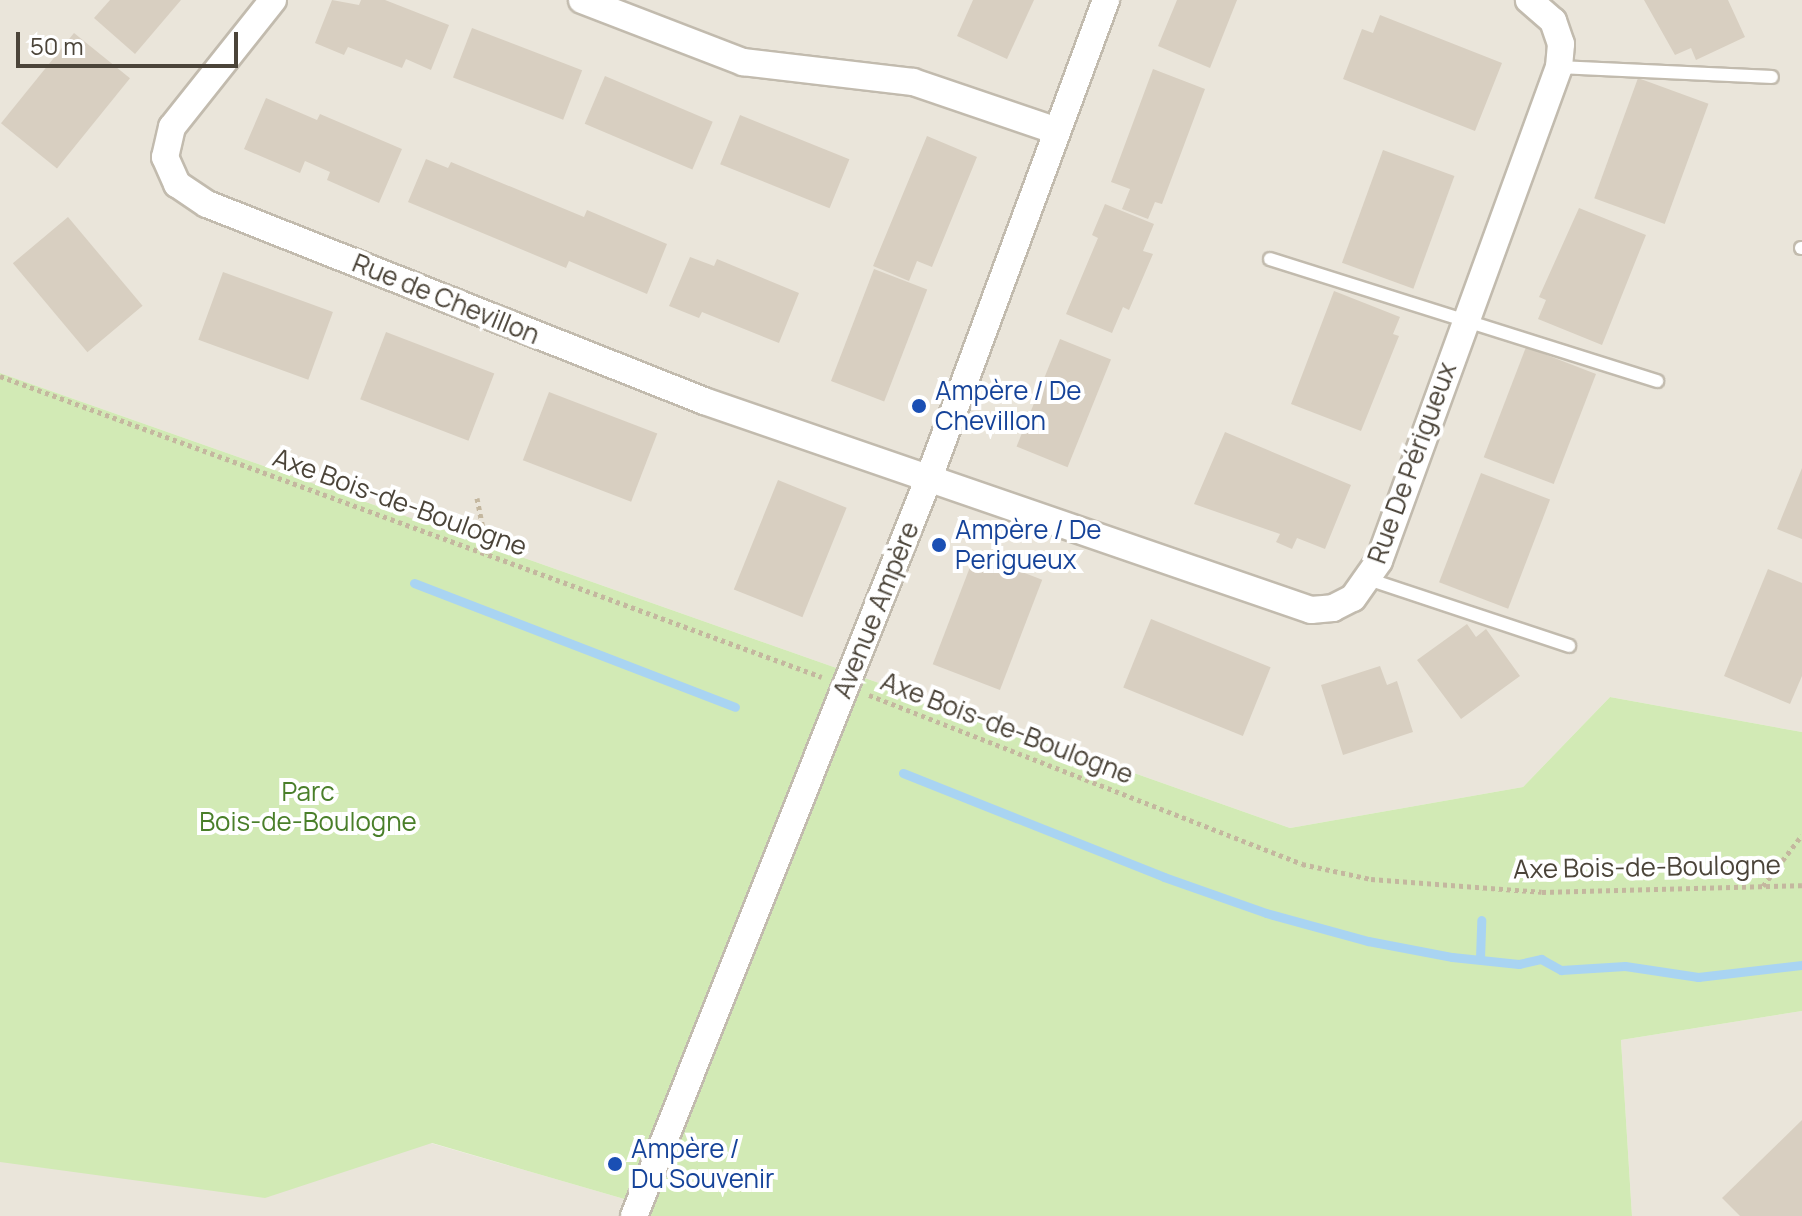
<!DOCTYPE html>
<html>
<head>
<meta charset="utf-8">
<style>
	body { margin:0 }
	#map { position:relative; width:1802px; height:1216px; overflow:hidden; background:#f6f3ec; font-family:Manrope,sans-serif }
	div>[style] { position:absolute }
	.residential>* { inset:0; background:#eae5da }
	.green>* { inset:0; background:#d2eab5 }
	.stream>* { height:9px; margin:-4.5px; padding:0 4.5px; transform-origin:4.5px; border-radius:4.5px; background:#a9d4f2 }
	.building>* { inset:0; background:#d8cfc1; transform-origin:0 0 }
	.path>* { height:5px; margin-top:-2.5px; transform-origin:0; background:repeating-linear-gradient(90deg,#c4b79f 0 4px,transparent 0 8px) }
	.roads { filter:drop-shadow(2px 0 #c2bbae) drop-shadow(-2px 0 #c2bbae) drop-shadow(0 2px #c2bbae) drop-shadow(0 -2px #c2bbae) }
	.service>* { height:12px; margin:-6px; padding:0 6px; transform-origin:6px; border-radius:6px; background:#fff }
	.minor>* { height:26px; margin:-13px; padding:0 13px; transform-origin:13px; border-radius:13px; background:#fff }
	.dots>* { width:22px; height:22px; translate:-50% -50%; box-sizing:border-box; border:4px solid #fff; border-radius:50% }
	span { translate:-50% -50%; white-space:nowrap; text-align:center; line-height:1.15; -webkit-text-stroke:8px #fff; paint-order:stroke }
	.street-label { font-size:26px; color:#4b4439 }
	.transit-label { font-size:26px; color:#164399 }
	.left { translate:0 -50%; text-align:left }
	.park-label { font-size:26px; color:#4a7f2a }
	.scale { position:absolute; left:16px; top:32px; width:222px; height:36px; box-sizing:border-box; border:4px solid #4b4439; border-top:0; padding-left:10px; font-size:24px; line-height:28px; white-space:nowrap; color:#4b4439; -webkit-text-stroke:6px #fff; paint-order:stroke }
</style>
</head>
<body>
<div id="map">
	<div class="residential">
		<i style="clip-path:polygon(0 0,1802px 0,1802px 732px,1610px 697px,1523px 787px,1290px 828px,0 373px)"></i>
		<i style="clip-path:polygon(1802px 1011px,1802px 1216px,1632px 1216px,1621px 1040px)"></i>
		<i style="clip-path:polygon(0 1090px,348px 1119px,638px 1203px,634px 1216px,0 1216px)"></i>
	</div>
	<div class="green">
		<i style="clip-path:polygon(0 373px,1290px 828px,1523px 787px,1610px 697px,1802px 732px,1802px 1011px,1621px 1040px,1632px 1216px,634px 1216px,638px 1203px,432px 1143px,265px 1198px,0 1162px)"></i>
	</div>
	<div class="stream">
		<i style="left:414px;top:583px;width:344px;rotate:21.1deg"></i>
		<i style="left:903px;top:773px;width:281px;rotate:21.7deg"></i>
		<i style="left:1164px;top:877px;width:108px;rotate:19.4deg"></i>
		<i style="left:1266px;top:913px;width:106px;rotate:15.4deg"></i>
		<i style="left:1368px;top:941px;width:86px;rotate:10.8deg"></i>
		<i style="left:1452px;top:957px;width:67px;rotate:6deg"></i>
		<i style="left:1519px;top:964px;width:23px;rotate:-13deg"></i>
		<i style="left:1541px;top:959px;width:23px;rotate:29deg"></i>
		<i style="left:1561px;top:970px;width:64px;rotate:-3.6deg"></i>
		<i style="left:1625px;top:966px;width:74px;rotate:8.6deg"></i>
		<i style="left:1698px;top:977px;width:105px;rotate:-6.6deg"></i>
		<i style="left:1480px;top:958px;width:38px;rotate:-88deg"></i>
	</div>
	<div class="building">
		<i style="clip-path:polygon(110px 0,181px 0,135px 54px,94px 18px)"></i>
		<i style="clip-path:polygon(332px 0,359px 5px,361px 0,385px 0,449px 25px,431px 70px,406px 59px,402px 68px,348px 47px,344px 55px,315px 43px)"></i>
		<i style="clip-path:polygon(973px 0,1034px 0,1007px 59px,957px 36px)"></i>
		<i style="clip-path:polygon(1177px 0,1237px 0,1210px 68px,1158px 46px)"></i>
		<i style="clip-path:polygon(1644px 0,1728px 0,1745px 37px,1696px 60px,1691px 48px,1675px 55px)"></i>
		<i style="clip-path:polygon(1380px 15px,1502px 63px,1475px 131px,1343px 79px,1362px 29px,1373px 33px)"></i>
		<i style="left:472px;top:28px;width:118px;height:53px;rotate:21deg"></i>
		<i style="left:74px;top:33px;width:72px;height:116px;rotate:39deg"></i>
		<i style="clip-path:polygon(1153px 69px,1205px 89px,1162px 204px,1155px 202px,1148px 219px,1122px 209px,1130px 189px,1111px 182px)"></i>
		<i style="left:605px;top:76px;width:117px;height:52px;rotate:23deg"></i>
		<i style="left:1638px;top:78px;width:75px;height:128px;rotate:20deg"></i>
		<i style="clip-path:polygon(266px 98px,317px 120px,320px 114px,402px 149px,379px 203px,327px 180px,330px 172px,305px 161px,300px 173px,244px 149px)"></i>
		<i style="left:740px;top:115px;width:118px;height:53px;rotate:22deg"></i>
		<i style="clip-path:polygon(927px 136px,977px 157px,932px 267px,917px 261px,909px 281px,873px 266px)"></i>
		<i style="left:1383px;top:150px;width:76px;height:120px;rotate:20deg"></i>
		<i style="clip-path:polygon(426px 159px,448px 168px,451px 162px,584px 217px,587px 210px,667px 244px,647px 294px,569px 261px,566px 268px,408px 202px)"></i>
		<i style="clip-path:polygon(1105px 204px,1154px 224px,1143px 251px,1153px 254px,1129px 310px,1123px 307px,1112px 333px,1066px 314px,1098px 238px,1092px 235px)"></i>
		<i style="clip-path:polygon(1579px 208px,1646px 235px,1602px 345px,1538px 319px,1546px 300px,1539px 297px)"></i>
		<i style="left:68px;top:217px;width:116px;height:72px;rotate:50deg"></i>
		<i style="clip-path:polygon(690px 257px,714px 266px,717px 259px,799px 293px,779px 343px,702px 312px,699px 318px,669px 306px)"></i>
		<i style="left:874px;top:269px;width:57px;height:120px;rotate:21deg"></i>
		<i style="left:223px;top:272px;width:117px;height:72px;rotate:20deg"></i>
		<i style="clip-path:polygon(1334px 291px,1400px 317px,1393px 334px,1399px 336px,1361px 431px,1291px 404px)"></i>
		<i style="left:386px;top:332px;width:116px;height:72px;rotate:21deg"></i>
		<i style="left:1060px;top:339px;width:55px;height:116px;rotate:22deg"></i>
		<i style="left:1526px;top:347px;width:75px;height:118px;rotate:21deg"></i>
		<i style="left:549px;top:392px;width:116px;height:73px;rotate:21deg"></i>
		<i style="clip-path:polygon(1225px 432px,1351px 485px,1325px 549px,1297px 538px,1292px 549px,1276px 542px,1280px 534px,1194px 504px)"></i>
		<i style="clip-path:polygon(1802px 468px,1802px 539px,1777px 529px)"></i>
		<i style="left:1481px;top:473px;width:74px;height:117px;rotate:21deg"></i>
		<i style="left:778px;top:480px;width:74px;height:118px;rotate:22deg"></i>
		<i style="left:975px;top:554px;width:72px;height:118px;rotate:21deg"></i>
		<i style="clip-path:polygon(1768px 569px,1802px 583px,1802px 676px,1790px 704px,1724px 676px)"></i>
		<i style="left:1151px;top:619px;width:129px;height:74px;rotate:22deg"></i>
		<i style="clip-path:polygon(1467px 624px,1476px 637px,1486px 629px,1520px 676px,1461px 719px,1417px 660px)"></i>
		<i style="clip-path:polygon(1380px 666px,1387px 685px,1397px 681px,1413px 732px,1343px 755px,1321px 685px)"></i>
		<i style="clip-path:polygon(1802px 1120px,1802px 1216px,1740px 1216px,1722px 1198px)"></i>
	</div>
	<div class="path">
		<i style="left:0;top:376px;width:875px;rotate:20.11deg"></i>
		<i style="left:477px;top:498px;width:57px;rotate:78.9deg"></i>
		<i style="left:869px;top:695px;width:465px;rotate:21.3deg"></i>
		<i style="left:1302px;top:864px;width:71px;rotate:12.3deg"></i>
		<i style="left:1371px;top:879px;width:171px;rotate:4.3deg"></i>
		<i style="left:1542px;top:892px;width:260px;rotate:-1.5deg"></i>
		<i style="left:1763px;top:886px;width:64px;rotate:-52.6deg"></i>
	</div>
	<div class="roads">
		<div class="service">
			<i style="left:1559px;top:67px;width:213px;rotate:2.7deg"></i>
			<i style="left:1801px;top:248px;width:1px"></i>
			<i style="left:1270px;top:259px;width:406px;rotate:17.5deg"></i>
			<i style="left:1368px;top:579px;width:212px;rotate:18.4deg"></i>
		</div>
		<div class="minor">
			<i style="left:273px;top:0;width:162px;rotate:128.5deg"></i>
			<i style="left:172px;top:127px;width:31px;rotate:103deg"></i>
			<i style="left:165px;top:157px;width:30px;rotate:66deg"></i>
			<i style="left:177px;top:184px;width:36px;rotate:34deg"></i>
			<i style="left:207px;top:204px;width:535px;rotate:21.62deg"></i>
			<i style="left:704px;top:401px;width:642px;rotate:19deg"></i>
			<i style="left:1311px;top:610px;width:22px;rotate:-5deg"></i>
			<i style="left:1333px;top:608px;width:22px;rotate:-27deg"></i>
			<i style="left:1353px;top:598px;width:45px;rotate:-54.9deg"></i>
			<i style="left:1379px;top:561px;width:526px;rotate:-69.98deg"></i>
			<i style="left:1559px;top:67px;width:23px;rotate:-85deg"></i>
			<i style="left:1561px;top:44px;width:24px;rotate:-109deg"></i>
			<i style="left:1553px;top:21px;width:32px;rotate:-139deg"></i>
			<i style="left:582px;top:0;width:173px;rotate:21.1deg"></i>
			<i style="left:743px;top:62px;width:171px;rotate:6.7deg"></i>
			<i style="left:913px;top:82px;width:152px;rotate:18.8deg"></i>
			<i style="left:634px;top:1216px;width:798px;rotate:-68.23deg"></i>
			<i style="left:930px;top:475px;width:507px;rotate:-69.67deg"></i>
		</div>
	</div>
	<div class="dots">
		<i style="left:919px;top:406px;background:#1a4fb4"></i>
		<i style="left:939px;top:545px;background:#1a4fb4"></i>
		<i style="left:615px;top:1164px;background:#1a4fb4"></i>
	</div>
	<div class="street-label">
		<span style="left:446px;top:299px;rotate:22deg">Rue de Chevillon</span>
		<span style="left:1412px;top:463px;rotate:-70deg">Rue De Périgueux</span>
		<span style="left:400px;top:502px;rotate:20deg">Axe Bois-de-Boulogne</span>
		<span style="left:876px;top:610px;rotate:-68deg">Avenue Ampère</span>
		<span style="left:1007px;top:728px;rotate:21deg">Axe Bois-de-Boulogne</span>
		<span style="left:1647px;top:867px;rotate:-1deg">Axe Bois-de-Boulogne</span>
	</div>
	<div class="transit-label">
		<span class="left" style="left:935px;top:406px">Ampère / De<br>Chevillon</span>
		<span class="left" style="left:955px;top:545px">Ampère / De<br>Perigueux</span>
		<span class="left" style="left:631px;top:1164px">Ampère /<br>Du Souvenir</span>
	</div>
	<div class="park-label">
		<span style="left:308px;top:807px">Parc<br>Bois-de-Boulogne</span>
	</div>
	<div class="scale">50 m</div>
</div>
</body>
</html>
